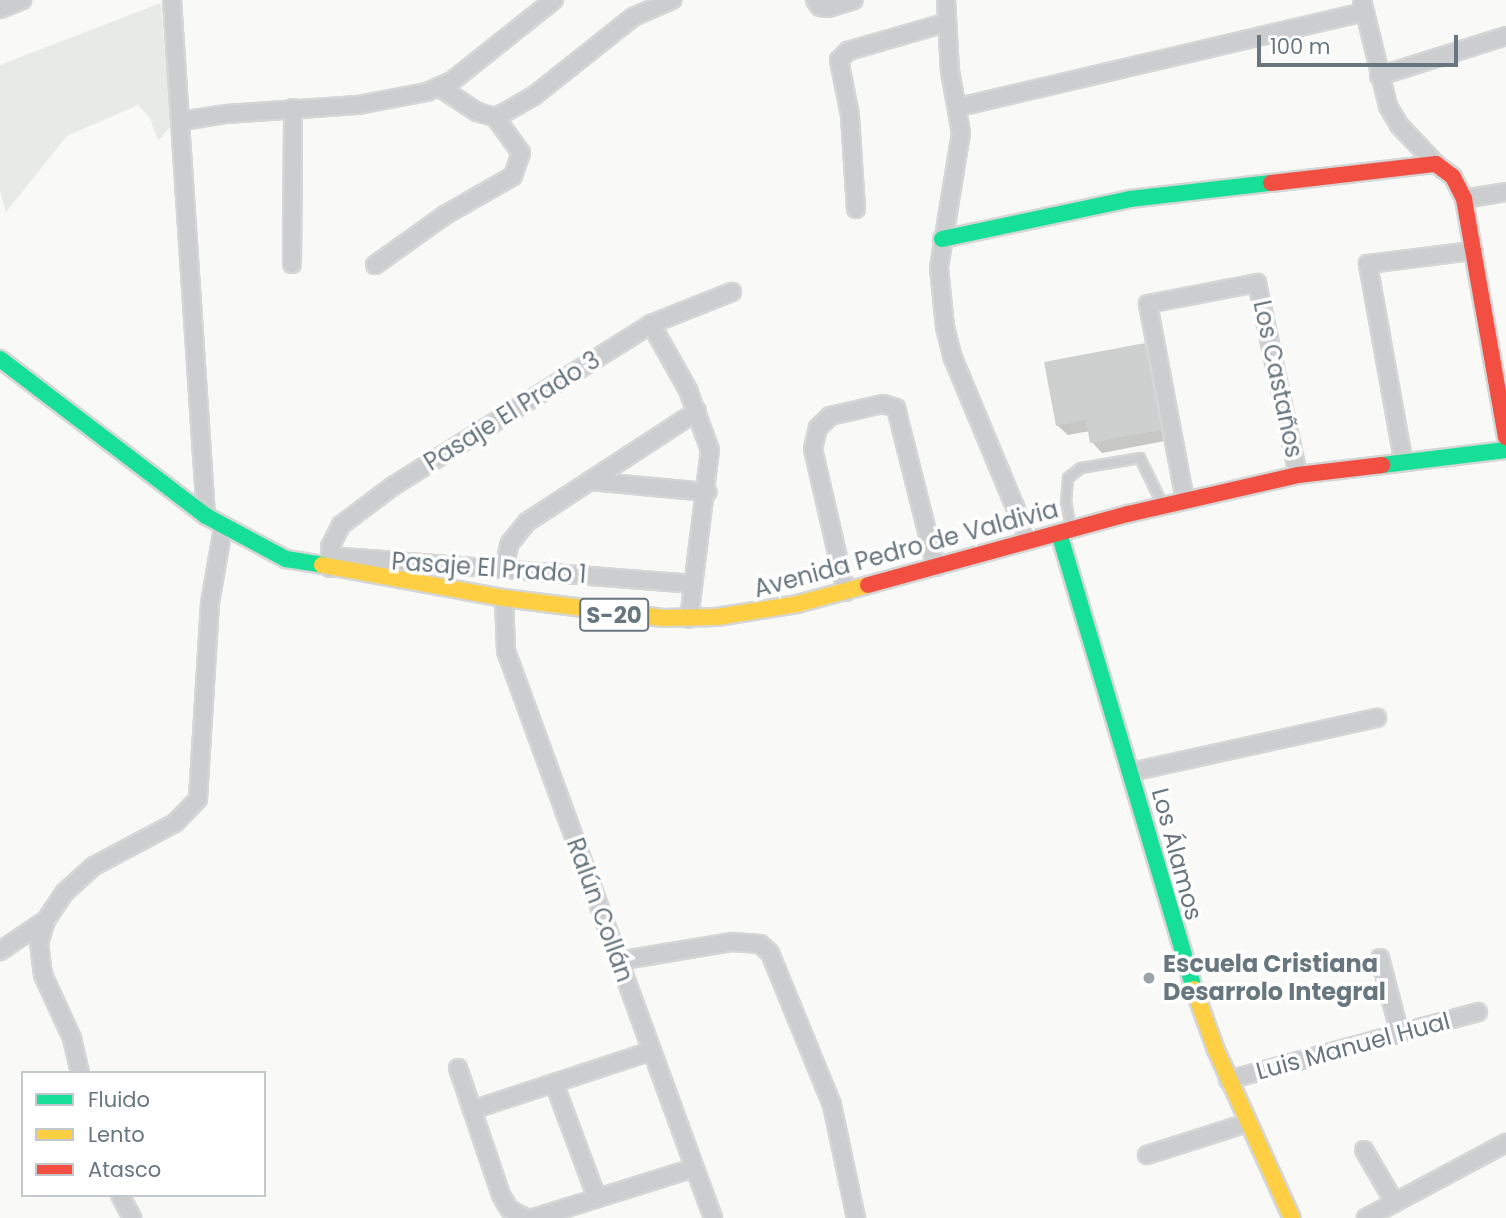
<!DOCTYPE html>
<html>
<head>
<meta charset="utf-8">
<style>
	body { margin:0 }
	#map { position:relative; width:1506px; height:1218px; overflow:hidden; background:#f9f9f8; font-family:Poppins,sans-serif }
	div>[style] { position:absolute }
	.green>* { inset:0; background:#e8eae6 }
	.shadow>* { inset:0; background:#0003 }
	.building>* { inset:0; background:#ced0d0 }
	.roads { filter:drop-shadow(2px 0 #d5d6d6) drop-shadow(-2px 0 #d5d6d6) drop-shadow(0 2px #d5d6d6) drop-shadow(0 -2px #d5d6d6) }
	.lane>* { height:8px; margin:-4px; padding:0 4px; transform-origin:4px; border-radius:4px; background:#cbcdce }
	.street>* { height:16px; margin:-8px; padding:0 8px; transform-origin:8px; border-radius:8px; background:#cbcdce }
	.fast>* { height:16px; margin:-8px; padding:0 8px; transform-origin:8px; border-radius:8px; background:#16e098 }
	.slow>* { height:16px; margin:-8px; padding:0 8px; transform-origin:8px; border-radius:8px; background:#ffcf43 }
	.jam>* { height:16px; margin:-8px; padding:0 8px; transform-origin:8px; border-radius:8px; background:#f24e42 }
	.dots>* { width:19px; height:19px; translate:-50% -50%; box-sizing:border-box; border:4px solid #fff; border-radius:50% }
	span { translate:-50% -50%; white-space:nowrap; text-align:center; line-height:1.15; -webkit-text-stroke:7px #fff; paint-order:stroke }
	.shield-label span { padding:2px 5px; background:#fff; border:2px solid; border-radius:5px; -webkit-text-stroke-width:0 }
	.shield-label { font-size:23px; color:#67767f; font-weight:700 }
	.street-label { font-size:24px; color:#67767f }
	.poi-label { font-size:24px; color:#67767f; font-weight:700 }
	.left { translate:0 -50%; text-align:left }
	.legend { position:absolute; left:21px; top:1071px; width:245px; height:126px; box-sizing:border-box; background:#fff; border:2px solid #c2c8cc; margin:0; padding:9px 12px; list-style:none; font-size:21px; color:#67767f }
	.legend li { display:flex; align-items:center; gap:14px; height:35px }
	.legend b { width:35px; border:2px solid #c2c8cc }
	.scale { position:absolute; left:1257px; top:35px; width:201px; height:32px; box-sizing:border-box; border:4px solid #67767f; border-top:0; padding-left:9px; font-size:21px; line-height:24px; white-space:nowrap; color:#67767f; -webkit-text-stroke:5px #fff; paint-order:stroke }
</style>
</head>
<body>
<div id="map">
	<div class="green">
		<i style="clip-path:polygon(161px 3px,171px 126px,158px 141px,150px 118px,138px 105px,67px 136px,6px 212px,0 191px,0 65px)"></i>
	</div>
	<div class="shadow">
		<i style="clip-path:polygon(1144px 345px,1154px 355px,1170px 440px,1102px 453px,1092px 442px,1090px 431px,1068px 435px,1057px 425px)"></i>
	</div>
	<div class="building">
		<i style="clip-path:polygon(1145px 343px,1161px 430px,1090px 443px,1086px 420px,1056px 426px,1044px 362px)"></i>
	</div>
	<div class="roads">
		<div class="lane">
			<i style="left:1071px;top:527px;width:25px;rotate:-101deg"></i>
			<i style="left:1066px;top:502px;width:24px;rotate:-85deg"></i>
			<i style="left:1068px;top:478px;width:16px;rotate:-38deg"></i>
			<i style="left:1081px;top:468px;width:60px;rotate:-9.6deg"></i>
			<i style="left:1140px;top:458px;width:48px;rotate:64deg"></i>
		</div>
		<div class="street">
			<i style="left:172px;top:0;width:517px;rotate:86.23deg"></i>
			<i style="left:815px;top:0;width:9px;rotate:54deg"></i>
			<i style="left:820px;top:7px;width:8px;rotate:7deg"></i>
			<i style="left:828px;top:8px;width:27px;rotate:-17deg"></i>
			<i style="left:946px;top:0;width:71px;rotate:86.8deg"></i>
			<i style="left:950px;top:71px;width:63px;rotate:79.9deg"></i>
			<i style="left:961px;top:133px;width:137px;rotate:99.3deg"></i>
			<i style="left:939px;top:268px;width:59px;rotate:84.2deg"></i>
			<i style="left:945px;top:327px;width:32px;rotate:76deg"></i>
			<i style="left:953px;top:358px;width:198px;rotate:67.4deg"></i>
			<i style="left:1362px;top:0;width:109px;rotate:76.2deg"></i>
			<i style="left:1388px;top:106px;width:22px;rotate:60deg"></i>
			<i style="left:1399px;top:125px;width:54px;rotate:46.5deg"></i>
			<i style="left:0;top:9px;width:24px;rotate:-22deg"></i>
			<i style="left:1379px;top:76px;width:133px;rotate:-17.5deg"></i>
			<i style="left:439px;top:87px;width:45px;rotate:33.3deg"></i>
			<i style="left:477px;top:112px;width:19px;rotate:16deg"></i>
			<i style="left:495px;top:117px;width:10px;rotate:-24deg"></i>
			<i style="left:504px;top:113px;width:36px;rotate:-30deg"></i>
			<i style="left:535px;top:95px;width:125px;rotate:-38.5deg"></i>
			<i style="left:633px;top:17px;width:43px;rotate:-23.6deg"></i>
			<i style="left:959px;top:107px;width:416px;rotate:-13.2deg"></i>
			<i style="left:182px;top:121px;width:45px;rotate:-9deg"></i>
			<i style="left:226px;top:114px;width:132px;rotate:-3.9deg"></i>
			<i style="left:358px;top:105px;width:70px;rotate:-10.7deg"></i>
			<i style="left:427px;top:92px;width:27px;rotate:-24deg"></i>
			<i style="left:452px;top:81px;width:130px;rotate:-38.5deg"></i>
			<i style="left:1464px;top:199px;width:43px;rotate:-9.5deg"></i>
			<i style="left:856px;top:209px;width:94px;rotate:-93.7deg"></i>
			<i style="left:850px;top:115px;width:56px;rotate:-101.3deg"></i>
			<i style="left:839px;top:60px;width:13px;rotate:-45deg"></i>
			<i style="left:848px;top:51px;width:101px;rotate:-16.1deg"></i>
			<i style="left:292px;top:264px;width:156px;rotate:-89.6deg"></i>
			<i style="left:375px;top:265px;width:86px;rotate:-35.5deg"></i>
			<i style="left:445px;top:215px;width:78px;rotate:-29.8deg"></i>
			<i style="left:513px;top:176px;width:24px;rotate:-71deg"></i>
			<i style="left:521px;top:153px;width:44px;rotate:-125.8deg"></i>
			<i style="left:651px;top:324px;width:76px;rotate:60.7deg"></i>
			<i style="left:688px;top:390px;width:64px;rotate:69.9deg"></i>
			<i style="left:710px;top:450px;width:170px;rotate:97.1deg"></i>
			<i style="left:1403px;top:459px;width:198px;rotate:-100.2deg"></i>
			<i style="left:1368px;top:264px;width:106px;rotate:-7.1deg"></i>
			<i style="left:590px;top:481px;width:118px;rotate:5.4deg"></i>
			<i style="left:1185px;top:500px;width:199px;rotate:-100.7deg"></i>
			<i style="left:1148px;top:304px;width:111px;rotate:-10.9deg"></i>
			<i style="left:1257px;top:283px;width:196px;rotate:77.9deg"></i>
			<i style="left:330px;top:556px;width:362px;rotate:4.4deg"></i>
			<i style="left:330px;top:568px;width:21px;rotate:-90deg"></i>
			<i style="left:330px;top:547px;width:25px;rotate:-63deg"></i>
			<i style="left:341px;top:525px;width:65px;rotate:-36.9deg"></i>
			<i style="left:393px;top:486px;width:305px;rotate:-32.1deg"></i>
			<i style="left:651px;top:324px;width:87px;rotate:-21.6deg"></i>
			<i style="left:504px;top:568px;width:26px;rotate:-77deg"></i>
			<i style="left:510px;top:543px;width:27px;rotate:-51deg"></i>
			<i style="left:527px;top:522px;width:203px;rotate:-33.1deg"></i>
			<i style="left:846px;top:592px;width:147px;rotate:-103deg"></i>
			<i style="left:813px;top:449px;width:22px;rotate:-77deg"></i>
			<i style="left:818px;top:428px;width:17px;rotate:-45deg"></i>
			<i style="left:830px;top:416px;width:54px;rotate:-12.8deg"></i>
			<i style="left:883px;top:404px;width:14px;rotate:17deg"></i>
			<i style="left:896px;top:408px;width:164px;rotate:75.9deg"></i>
			<i style="left:504px;top:598px;width:53px;rotate:87.8deg"></i>
			<i style="left:506px;top:651px;width:604px;rotate:69.94deg"></i>
			<i style="left:1131px;top:772px;width:252px;rotate:-12.4deg"></i>
			<i style="left:0;top:951px;width:55px;rotate:-34deg"></i>
			<i style="left:1380px;top:958px;width:79px;rotate:75.3deg"></i>
			<i style="left:618px;top:961px;width:116px;rotate:-9.5deg"></i>
			<i style="left:732px;top:942px;width:28px;rotate:4deg"></i>
			<i style="left:760px;top:944px;width:13px;rotate:42deg"></i>
			<i style="left:770px;top:953px;width:164px;rotate:67.8deg"></i>
			<i style="left:832px;top:1105px;width:116px;rotate:78deg"></i>
			<i style="left:458px;top:1068px;width:134px;rotate:71.3deg"></i>
			<i style="left:501px;top:1195px;width:16px;rotate:60deg"></i>
			<i style="left:509px;top:1209px;width:19px;rotate:28deg"></i>
			<i style="left:80px;top:1073px;width:36px;rotate:-103deg"></i>
			<i style="left:72px;top:1038px;width:69px;rotate:-114.7deg"></i>
			<i style="left:43px;top:975px;width:32px;rotate:-97deg"></i>
			<i style="left:39px;top:943px;width:24px;rotate:-73deg"></i>
			<i style="left:46px;top:920px;width:34px;rotate:-56deg"></i>
			<i style="left:65px;top:892px;width:39px;rotate:-42deg"></i>
			<i style="left:94px;top:866px;width:92px;rotate:-28deg"></i>
			<i style="left:175px;top:823px;width:33px;rotate:-46deg"></i>
			<i style="left:198px;top:799px;width:196px;rotate:-86.5deg"></i>
			<i style="left:210px;top:603px;width:76px;rotate:-80.2deg"></i>
			<i style="left:1228px;top:1080px;width:259px;rotate:-15.2deg"></i>
			<i style="left:554px;top:1083px;width:123px;rotate:69.5deg"></i>
			<i style="left:472px;top:1110px;width:188px;rotate:-18.2deg"></i>
			<i style="left:1364px;top:1150px;width:61px;rotate:59.7deg"></i>
			<i style="left:1147px;top:1155px;width:105px;rotate:-17.7deg"></i>
			<i style="left:120px;top:1195px;width:26px;rotate:62deg"></i>
			<i style="left:534px;top:1218px;width:168px;rotate:-17.4deg"></i>
			<i style="left:1366px;top:1218px;width:159px;rotate:-28.2deg"></i>
		</div>
		<div class="fast">
			<i style="left:942px;top:239px;width:192px;rotate:-12deg"></i>
			<i style="left:1130px;top:199px;width:142px;rotate:-6.5deg"></i>
			<i style="left:0;top:359px;width:259px;rotate:37.3deg"></i>
			<i style="left:206px;top:516px;width:91px;rotate:28.3deg"></i>
			<i style="left:286px;top:559px;width:36px;rotate:9deg"></i>
			<i style="left:1382px;top:465px;width:125px;rotate:-6.9deg"></i>
			<i style="left:1059px;top:533px;width:476px;rotate:73.5deg"></i>
		</div>
		<div class="slow">
			<i style="left:322px;top:565px;width:185px;rotate:10.3deg"></i>
			<i style="left:504px;top:598px;width:160px;rotate:7.2deg"></i>
			<i style="left:663px;top:618px;width:54px;rotate:-1.1deg"></i>
			<i style="left:717px;top:617px;width:81px;rotate:-9.2deg"></i>
			<i style="left:797px;top:604px;width:73px;rotate:-15deg"></i>
			<i style="left:1194px;top:989px;width:65px;rotate:70.2deg"></i>
			<i style="left:1216px;top:1050px;width:184px;rotate:65.7deg"></i>
		</div>
		<div class="jam">
			<i style="left:1271px;top:183px;width:166px;rotate:-6.6deg"></i>
			<i style="left:1436px;top:164px;width:21px;rotate:37deg"></i>
			<i style="left:1453px;top:177px;width:25px;rotate:63deg"></i>
			<i style="left:1464px;top:199px;width:242px;rotate:80deg"></i>
			<i style="left:868px;top:585px;width:270px;rotate:-15.3deg"></i>
			<i style="left:1128px;top:514px;width:174px;rotate:-12.9deg"></i>
			<i style="left:1298px;top:475px;width:85px;rotate:-6.8deg"></i>
		</div>
	</div>
	<div class="dots">
		<i style="left:1149px;top:978px;background:#9aa4a9"></i>
	</div>
	<div class="shield-label">
		<span style="left:614px;top:615px">S-20</span>
	</div>
	<div class="street-label">
		<span style="left:1278px;top:379px;rotate:78deg">Los Castaños</span>
		<span style="left:512px;top:411px;rotate:-32deg">Pasaje El Prado 3</span>
		<span style="left:906px;top:549px;rotate:-15deg">Avenida Pedro de Valdivia</span>
		<span style="left:489px;top:568px;rotate:4deg">Pasaje El Prado 1</span>
		<span style="left:1177px;top:854px;rotate:75deg">Los Álamos</span>
		<span style="left:600px;top:910px;rotate:70deg">Ralún Collán</span>
		<span style="left:1353px;top:1046px;rotate:-15deg">Luis Manuel Hual</span>
	</div>
	<div class="poi-label">
		<span class="left" style="left:1163px;top:978px">Escuela Cristiana<br>Desarrolo Integral</span>
	</div>
	<ul class="legend">
	<li><b style="height:9px;background:#16e098"></b>Fluido</li>
	<li><b style="height:9px;background:#ffcf43"></b>Lento</li>
	<li><b style="height:9px;background:#f24e42"></b>Atasco</li>
	</ul>
	<div class="scale">100 m</div>
</div>
</body>
</html>
